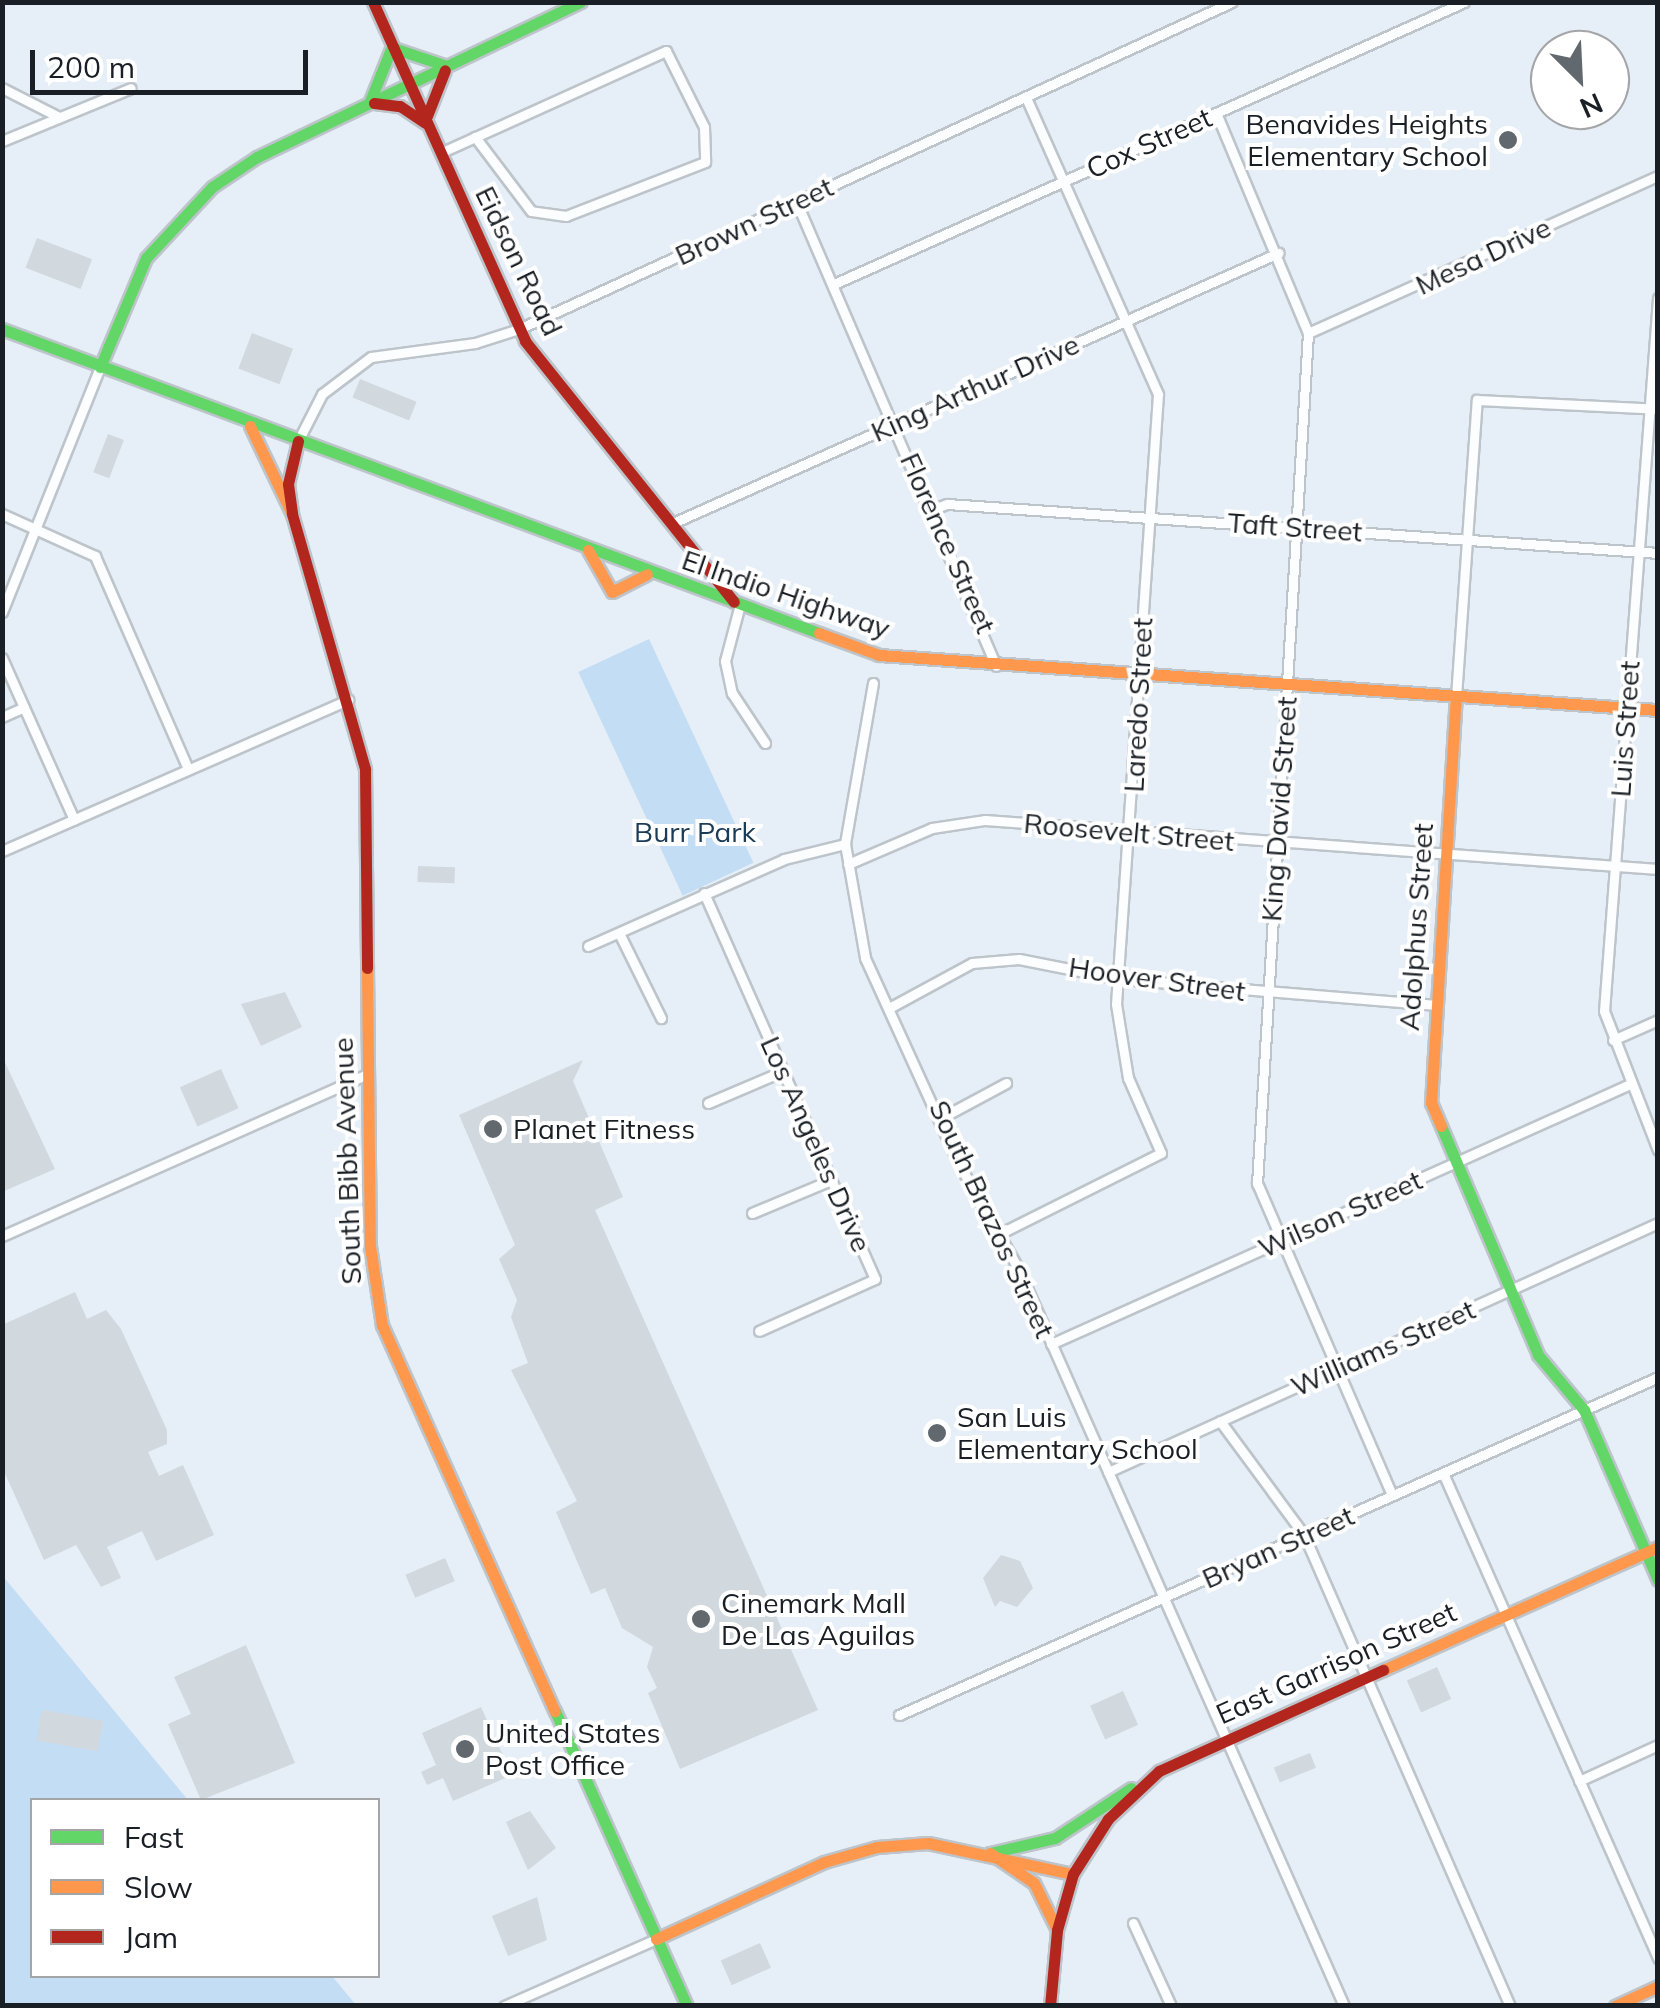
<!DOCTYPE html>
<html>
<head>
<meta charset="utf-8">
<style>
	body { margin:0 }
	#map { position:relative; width:1660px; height:2008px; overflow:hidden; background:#e6eff7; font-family:Mulish,sans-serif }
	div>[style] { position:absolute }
	.green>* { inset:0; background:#c3ddf5; transform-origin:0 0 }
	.building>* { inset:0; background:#d1d8de; transform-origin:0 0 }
	.roads { filter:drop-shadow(2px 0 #bdc4ca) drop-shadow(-2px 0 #bdc4ca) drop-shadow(0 2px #bdc4ca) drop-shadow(0 -2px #bdc4ca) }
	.street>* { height:9px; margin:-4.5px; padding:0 4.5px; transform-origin:4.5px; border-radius:4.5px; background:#fbfdfe }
	.fast>* { height:11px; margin:-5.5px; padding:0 5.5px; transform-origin:5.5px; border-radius:5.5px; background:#63d668 }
	.slow>* { height:11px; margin:-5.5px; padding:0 5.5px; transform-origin:5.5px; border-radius:5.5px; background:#ff974d }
	.jam>* { height:11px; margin:-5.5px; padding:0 5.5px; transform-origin:5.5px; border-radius:5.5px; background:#b3261e }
	.dots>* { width:28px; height:28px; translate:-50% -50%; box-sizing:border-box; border:5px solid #fff; border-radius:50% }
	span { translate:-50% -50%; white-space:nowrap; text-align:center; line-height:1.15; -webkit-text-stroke:8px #fff; paint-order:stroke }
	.poi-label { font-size:28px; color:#191f24 }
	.right { translate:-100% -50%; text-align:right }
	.left { translate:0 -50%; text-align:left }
	.street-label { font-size:28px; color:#191f24 }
	.park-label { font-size:28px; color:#1b3b56 }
	.frame { position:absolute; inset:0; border:5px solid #191f24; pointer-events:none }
	.legend { position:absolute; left:30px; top:1798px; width:350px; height:180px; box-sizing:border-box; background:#fff; border:2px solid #a3a5a7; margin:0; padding:12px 18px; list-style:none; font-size:30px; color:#191f24 }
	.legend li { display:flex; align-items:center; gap:20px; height:50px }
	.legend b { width:50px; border:2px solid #a3a5a7 }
	.north { position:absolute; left:1530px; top:30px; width:100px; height:100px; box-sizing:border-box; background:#fff; border:2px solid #a3a5a7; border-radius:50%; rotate:156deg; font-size:28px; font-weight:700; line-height:40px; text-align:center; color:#191f24 }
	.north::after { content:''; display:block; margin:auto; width:35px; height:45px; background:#61686e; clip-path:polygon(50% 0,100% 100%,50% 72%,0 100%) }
	.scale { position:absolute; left:30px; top:50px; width:278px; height:45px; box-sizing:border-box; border:5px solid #191f24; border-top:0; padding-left:12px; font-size:30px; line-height:35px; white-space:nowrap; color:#191f24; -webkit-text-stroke:8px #fff; paint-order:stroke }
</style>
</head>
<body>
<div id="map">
	<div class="green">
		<i style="left:649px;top:639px;width:247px;height:78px;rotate:65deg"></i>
		<i style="clip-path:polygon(2px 1575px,188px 1800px,32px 1800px,32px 1976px,332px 1976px,356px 2005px,3px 2005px)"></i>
	</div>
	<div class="building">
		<i style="left:37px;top:238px;width:59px;height:32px;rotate:21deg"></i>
		<i style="left:252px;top:333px;width:44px;height:38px;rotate:21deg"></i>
		<i style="left:360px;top:379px;width:61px;height:20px;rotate:22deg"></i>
		<i style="left:108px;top:434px;width:17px;height:41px;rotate:21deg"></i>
		<i style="left:418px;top:866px;width:37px;height:16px;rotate:2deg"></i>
		<i style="clip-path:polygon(285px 992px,302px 1027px,261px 1046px,241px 1004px)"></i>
		<i style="clip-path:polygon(2px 1056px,55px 1169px,2px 1192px)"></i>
		<i style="clip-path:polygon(583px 1060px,573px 1081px,623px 1197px,595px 1210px,818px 1710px,680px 1769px,648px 1693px,657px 1688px,647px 1667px,653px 1647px,622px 1628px,605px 1588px,591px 1594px,556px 1512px,577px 1501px,511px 1370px,528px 1363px,511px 1317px,517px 1300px,499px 1259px,515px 1245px,459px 1115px)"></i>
		<i style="left:221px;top:1069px;width:43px;height:45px;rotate:66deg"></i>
		<i style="clip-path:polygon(75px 1292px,87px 1319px,106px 1310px,121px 1329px,167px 1430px,167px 1444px,148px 1452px,159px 1476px,183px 1465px,214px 1535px,156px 1561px,142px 1531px,107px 1547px,121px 1578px,101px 1587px,76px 1545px,44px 1560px,2px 1467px,2px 1325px)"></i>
		<i style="clip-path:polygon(1001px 1555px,1020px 1561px,1033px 1588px,1017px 1607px,1000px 1601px,995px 1607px,983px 1578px)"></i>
		<i style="left:445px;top:1558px;width:25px;height:43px;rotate:67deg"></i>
		<i style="clip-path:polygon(246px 1645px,295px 1763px,201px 1800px,168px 1724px,191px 1714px,174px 1677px)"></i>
		<i style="left:1437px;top:1667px;width:35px;height:33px;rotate:66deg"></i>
		<i style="left:1123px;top:1691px;width:37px;height:36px;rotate:66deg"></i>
		<i style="clip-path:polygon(481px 1707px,512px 1775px,453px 1801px,443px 1778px,427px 1785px,421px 1772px,436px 1765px,422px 1733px)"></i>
		<i style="left:42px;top:1710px;width:62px;height:31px;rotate:10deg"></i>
		<i style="left:1310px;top:1753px;width:16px;height:39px;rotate:68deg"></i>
		<i style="clip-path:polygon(530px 1811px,556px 1848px,528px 1870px,506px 1822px)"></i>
		<i style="clip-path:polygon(537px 1897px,547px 1940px,508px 1956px,492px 1916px)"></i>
		<i style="left:760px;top:1943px;width:27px;height:43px;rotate:66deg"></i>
	</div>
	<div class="roads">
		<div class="street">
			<i style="left:2px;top:88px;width:64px;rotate:27deg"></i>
			<i style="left:1216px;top:113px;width:238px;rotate:67.3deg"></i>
			<i style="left:1308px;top:333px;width:852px;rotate:93.43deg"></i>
			<i style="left:1257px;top:1183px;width:340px;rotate:66.6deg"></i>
			<i style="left:2px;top:141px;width:139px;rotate:-22.3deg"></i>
			<i style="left:440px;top:153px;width:248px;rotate:-24.3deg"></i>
			<i style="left:666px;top:51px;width:85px;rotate:63.4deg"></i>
			<i style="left:704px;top:127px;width:35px;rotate:88deg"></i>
			<i style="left:705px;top:162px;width:149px;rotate:158.8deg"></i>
			<i style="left:566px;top:216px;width:35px;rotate:-172deg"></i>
			<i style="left:531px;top:211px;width:93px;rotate:-127.1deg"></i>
			<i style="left:796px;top:201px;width:506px;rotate:66.73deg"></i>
			<i style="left:834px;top:284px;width:690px;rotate:-24.11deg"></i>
			<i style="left:1658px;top:298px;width:715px;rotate:94.33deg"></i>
			<i style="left:1604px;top:1011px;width:149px;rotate:68.8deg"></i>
			<i style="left:1308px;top:333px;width:384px;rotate:-24.2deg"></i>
			<i style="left:298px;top:441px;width:53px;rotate:-62.9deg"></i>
			<i style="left:322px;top:394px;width:61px;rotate:-37.1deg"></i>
			<i style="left:371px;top:357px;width:105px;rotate:-7.7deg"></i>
			<i style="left:475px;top:343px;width:46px;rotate:-17.7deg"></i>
			<i style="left:519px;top:329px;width:784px;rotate:-24.64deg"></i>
			<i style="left:933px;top:509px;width:15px;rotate:-20deg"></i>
			<i style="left:947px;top:504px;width:713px;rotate:3.94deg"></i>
			<i style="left:2px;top:514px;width:102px;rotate:24.3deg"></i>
			<i style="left:95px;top:556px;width:232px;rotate:66.4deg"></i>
			<i style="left:673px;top:523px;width:663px;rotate:-24.05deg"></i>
			<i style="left:739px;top:608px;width:55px;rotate:104.8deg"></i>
			<i style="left:725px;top:661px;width:33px;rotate:78deg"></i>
			<i style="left:732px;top:693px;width:60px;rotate:56.6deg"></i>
			<i style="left:2px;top:612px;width:264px;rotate:-68.2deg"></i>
			<i style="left:2px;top:658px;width:177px;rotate:66deg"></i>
			<i style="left:873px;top:683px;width:163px;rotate:99.9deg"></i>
			<i style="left:845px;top:844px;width:116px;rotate:80deg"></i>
			<i style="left:865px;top:958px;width:229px;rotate:65.5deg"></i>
			<i style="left:960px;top:1166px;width:120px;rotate:60.4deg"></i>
			<i style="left:1019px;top:1270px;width:805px;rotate:66.17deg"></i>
			<i style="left:1456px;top:697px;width:298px;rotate:-86deg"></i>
			<i style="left:1477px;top:400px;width:181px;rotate:2.8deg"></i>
			<i style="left:2px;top:717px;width:24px;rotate:-24deg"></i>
			<i style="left:2px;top:851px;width:378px;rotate:-23.6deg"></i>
			<i style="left:848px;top:864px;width:91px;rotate:-23.2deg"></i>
			<i style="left:932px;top:828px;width:54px;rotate:-8.6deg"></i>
			<i style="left:985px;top:820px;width:675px;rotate:4.16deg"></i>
			<i style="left:704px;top:893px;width:422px;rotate:66.1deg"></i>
			<i style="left:875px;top:1279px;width:127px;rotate:155.9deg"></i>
			<i style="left:619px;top:933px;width:95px;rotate:63.7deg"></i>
			<i style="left:588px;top:946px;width:214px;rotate:-23.9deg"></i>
			<i style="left:784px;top:859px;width:63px;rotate:-13.8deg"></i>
			<i style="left:889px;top:1008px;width:94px;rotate:-28.5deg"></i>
			<i style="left:972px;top:963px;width:47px;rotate:-4.9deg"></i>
			<i style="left:1019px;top:959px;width:103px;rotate:11.2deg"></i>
			<i style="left:1120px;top:979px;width:318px;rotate:4.7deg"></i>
			<i style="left:1613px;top:1040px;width:49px;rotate:-24deg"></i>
			<i style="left:708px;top:1103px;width:82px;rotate:-23.1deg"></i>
			<i style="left:941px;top:1118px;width:74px;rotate:-28.3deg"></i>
			<i style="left:752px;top:1213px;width:86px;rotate:-22.7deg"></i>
			<i style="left:999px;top:1234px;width:181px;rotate:-26.6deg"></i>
			<i style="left:1161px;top:1153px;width:82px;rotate:-113.7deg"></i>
			<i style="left:1128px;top:1078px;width:75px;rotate:-99.2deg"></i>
			<i style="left:1116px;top:1004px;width:611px;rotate:-86.06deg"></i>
			<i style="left:1158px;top:394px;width:325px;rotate:-114deg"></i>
			<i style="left:2px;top:1236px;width:400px;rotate:-23.9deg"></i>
			<i style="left:1051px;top:1344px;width:635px;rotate:-24.18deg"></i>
			<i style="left:1220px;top:1421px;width:142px;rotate:53.6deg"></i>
			<i style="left:1304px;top:1535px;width:514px;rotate:66.38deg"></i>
			<i style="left:1108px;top:1472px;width:604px;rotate:-24.36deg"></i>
			<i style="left:1443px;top:1473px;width:531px;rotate:66.09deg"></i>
			<i style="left:899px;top:1715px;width:831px;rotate:-24deg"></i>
			<i style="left:1579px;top:1781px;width:87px;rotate:-24.5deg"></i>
			<i style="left:1133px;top:1923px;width:91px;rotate:65.4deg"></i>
			<i style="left:504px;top:2006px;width:166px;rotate:-23.8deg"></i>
		</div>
		<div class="fast">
			<i style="left:396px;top:49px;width:51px;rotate:18.4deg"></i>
			<i style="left:370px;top:101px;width:56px;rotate:-68deg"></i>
			<i style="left:2px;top:329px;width:872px;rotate:20.41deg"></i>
			<i style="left:100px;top:367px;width:118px;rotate:-67.1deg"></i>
			<i style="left:146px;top:258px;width:97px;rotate:-47.1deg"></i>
			<i style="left:212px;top:187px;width:54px;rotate:-33.7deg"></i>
			<i style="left:257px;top:157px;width:359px;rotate:-25.6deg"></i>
			<i style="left:1441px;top:1126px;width:249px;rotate:67deg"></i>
			<i style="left:1538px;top:1355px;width:72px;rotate:50.1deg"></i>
			<i style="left:1584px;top:1410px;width:185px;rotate:66.5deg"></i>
			<i style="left:555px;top:1711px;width:323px;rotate:65.9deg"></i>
			<i style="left:990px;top:1853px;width:67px;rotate:-13deg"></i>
			<i style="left:1055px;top:1838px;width:91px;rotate:-33.3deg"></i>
		</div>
		<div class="slow">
			<i style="left:250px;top:426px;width:98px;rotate:64.5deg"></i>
			<i style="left:588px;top:550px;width:48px;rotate:60.3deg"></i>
			<i style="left:612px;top:592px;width:39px;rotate:-27deg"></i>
			<i style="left:819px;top:633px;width:64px;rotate:20.1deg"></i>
			<i style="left:879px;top:655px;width:781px;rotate:4.04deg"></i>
			<i style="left:367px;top:968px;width:278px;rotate:89.4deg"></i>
			<i style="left:370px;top:1246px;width:80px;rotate:81.4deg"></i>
			<i style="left:382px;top:1325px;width:423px;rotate:65.9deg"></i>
			<i style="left:1441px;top:1126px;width:25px;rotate:-113deg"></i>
			<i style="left:1431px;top:1103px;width:407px;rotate:-86.5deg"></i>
			<i style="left:1383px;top:1670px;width:301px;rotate:-24.1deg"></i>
			<i style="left:990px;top:1853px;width:53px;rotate:34.3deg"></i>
			<i style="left:1034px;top:1883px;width:52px;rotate:63.9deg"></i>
			<i style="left:656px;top:1939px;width:185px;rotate:-24.6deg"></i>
			<i style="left:824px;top:1862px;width:55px;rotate:-15.8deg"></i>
			<i style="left:877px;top:1847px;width:51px;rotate:-4.5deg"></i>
			<i style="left:928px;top:1843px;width:148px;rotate:12.1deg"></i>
			<i style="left:1615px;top:2006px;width:47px;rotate:-24.9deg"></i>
		</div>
		<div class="jam">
			<i style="left:373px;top:2px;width:372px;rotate:65.8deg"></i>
			<i style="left:525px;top:341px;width:334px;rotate:51.3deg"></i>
			<i style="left:374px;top:103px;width:26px;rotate:7deg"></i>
			<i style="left:400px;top:106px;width:30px;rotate:34deg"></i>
			<i style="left:427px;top:116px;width:49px;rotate:-68.6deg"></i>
			<i style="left:298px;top:441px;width:44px;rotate:103.1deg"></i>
			<i style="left:288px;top:484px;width:30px;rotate:82deg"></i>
			<i style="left:292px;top:514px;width:265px;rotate:74deg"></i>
			<i style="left:365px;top:769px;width:199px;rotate:89.4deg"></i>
			<i style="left:1050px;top:2006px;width:76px;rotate:-84.7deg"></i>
			<i style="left:1057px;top:1930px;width:58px;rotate:-74.1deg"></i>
			<i style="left:1073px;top:1874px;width:65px;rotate:-57.5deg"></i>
			<i style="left:1108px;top:1819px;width:70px;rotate:-43.3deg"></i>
			<i style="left:1159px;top:1771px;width:246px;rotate:-24.3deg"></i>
		</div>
	</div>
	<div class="dots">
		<i style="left:1508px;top:140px;background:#61686e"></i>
		<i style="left:493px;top:1129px;background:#61686e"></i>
		<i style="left:937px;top:1433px;background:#61686e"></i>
		<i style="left:701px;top:1619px;background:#61686e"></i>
		<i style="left:465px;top:1749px;background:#61686e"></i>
	</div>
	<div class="poi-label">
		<span class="right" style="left:1488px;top:140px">Benavides Heights<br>Elementary School</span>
		<span class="left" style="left:513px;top:1129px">Planet Fitness</span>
		<span class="left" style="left:957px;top:1433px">San Luis<br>Elementary School</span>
		<span class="left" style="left:721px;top:1619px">Cinemark Mall<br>De Las Aguilas</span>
		<span class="left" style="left:485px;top:1749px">United States<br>Post Office</span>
	</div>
	<div class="street-label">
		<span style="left:1149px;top:143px;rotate:-24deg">Cox Street</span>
		<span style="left:754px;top:221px;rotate:-25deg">Brown Street</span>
		<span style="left:1483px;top:256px;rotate:-25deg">Mesa Drive</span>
		<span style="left:519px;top:261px;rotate:64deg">Eidson Road</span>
		<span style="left:975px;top:388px;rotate:-24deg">King Arthur Drive</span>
		<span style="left:1295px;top:527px;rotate:4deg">Taft Street</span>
		<span style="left:948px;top:543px;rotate:66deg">Florence Street</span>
		<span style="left:786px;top:594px;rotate:19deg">El Indio Highway</span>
		<span style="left:1138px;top:705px;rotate:-87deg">Laredo Street</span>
		<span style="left:1625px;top:729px;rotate:-86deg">Luis Street</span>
		<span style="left:1279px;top:809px;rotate:-86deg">King David Street</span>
		<span style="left:1129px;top:832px;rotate:5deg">Roosevelt Street</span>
		<span style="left:1416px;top:927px;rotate:-86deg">Adolphus Street</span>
		<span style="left:1157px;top:979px;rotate:8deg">Hoover Street</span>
		<span style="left:816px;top:1144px;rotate:66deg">Los Angeles Drive</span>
		<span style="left:347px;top:1161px;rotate:-92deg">South Bibb Avenue</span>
		<span style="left:1340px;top:1214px;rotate:-24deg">Wilson Street</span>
		<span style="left:992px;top:1219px;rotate:65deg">South Brazos Street</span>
		<span style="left:1383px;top:1348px;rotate:-24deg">Williams Street</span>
		<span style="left:1278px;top:1547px;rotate:-24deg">Bryan Street</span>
		<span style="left:1336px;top:1663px;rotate:-24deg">East Garrison Street</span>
	</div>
	<div class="park-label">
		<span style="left:695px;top:832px">Burr Park</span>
	</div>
	<div class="frame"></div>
	<ul class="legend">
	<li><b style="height:12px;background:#63d668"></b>Fast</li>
	<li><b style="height:12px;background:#ff974d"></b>Slow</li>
	<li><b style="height:12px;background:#b3261e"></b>Jam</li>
	</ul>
	<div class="north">N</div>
	<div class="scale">200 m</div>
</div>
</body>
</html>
